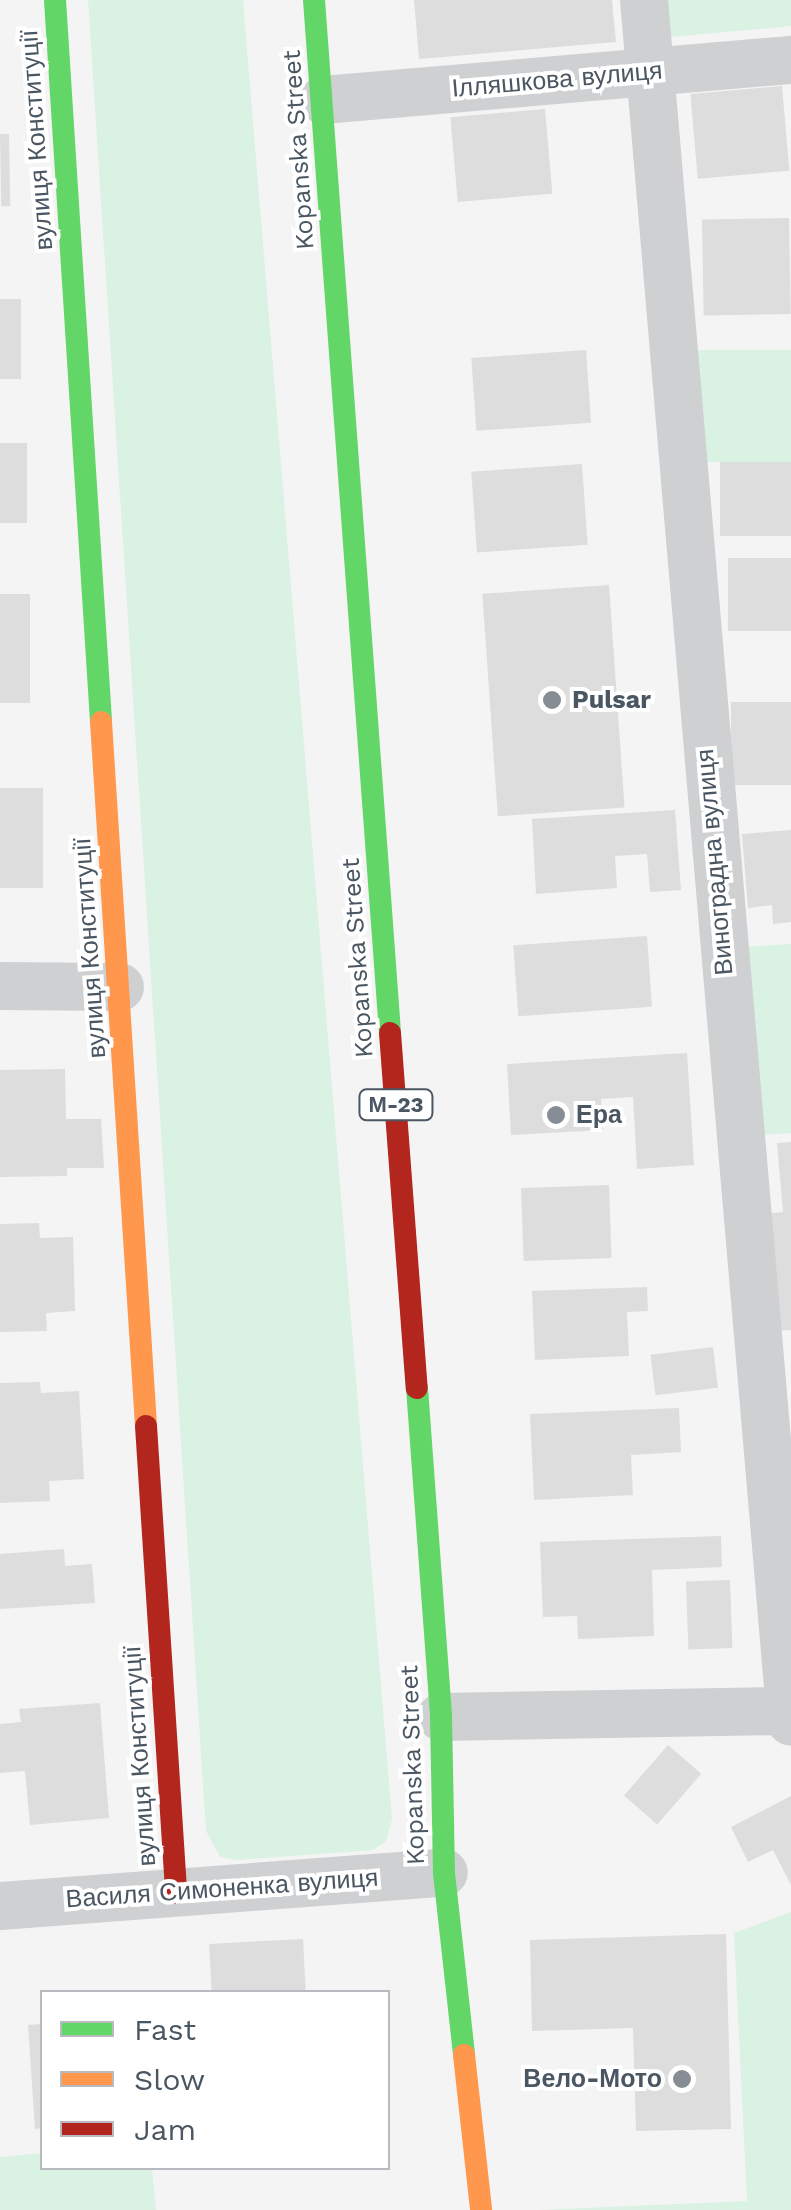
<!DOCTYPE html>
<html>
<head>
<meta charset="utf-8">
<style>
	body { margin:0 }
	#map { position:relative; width:791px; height:2210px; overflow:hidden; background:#f4f4f4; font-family:"Work Sans",sans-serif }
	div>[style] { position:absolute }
	.green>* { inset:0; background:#d9f2e3; transform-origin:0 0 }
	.building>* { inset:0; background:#ddddde; transform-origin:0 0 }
	.street>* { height:48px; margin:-24px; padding:0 24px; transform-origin:24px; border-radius:24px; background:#ced0d2 }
	.fast>* { height:22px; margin:-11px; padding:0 11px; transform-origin:11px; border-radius:11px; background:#63d668 }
	.slow>* { height:22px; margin:-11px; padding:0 11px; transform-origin:11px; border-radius:11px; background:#ff974d }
	.jam>* { height:22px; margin:-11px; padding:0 11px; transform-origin:11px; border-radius:11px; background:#b3261e }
	.dots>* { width:28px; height:28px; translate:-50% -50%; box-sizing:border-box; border:5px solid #fff; border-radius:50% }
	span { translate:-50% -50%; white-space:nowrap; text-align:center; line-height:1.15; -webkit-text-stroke:8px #fff; paint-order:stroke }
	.shield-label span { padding:2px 8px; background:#fff; border:2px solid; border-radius:8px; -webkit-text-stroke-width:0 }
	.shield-label { font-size:22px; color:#4a5661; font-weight:700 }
	.street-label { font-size:25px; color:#4a5661 }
	.poi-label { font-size:25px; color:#4a5661; font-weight:700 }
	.left { translate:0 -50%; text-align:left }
	.right { translate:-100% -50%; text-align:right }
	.legend { position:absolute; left:40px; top:1990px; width:350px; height:180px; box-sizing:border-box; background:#fff; border:2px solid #b7bbc0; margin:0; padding:12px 18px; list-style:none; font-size:30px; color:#4a5661 }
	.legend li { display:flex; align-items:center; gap:20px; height:50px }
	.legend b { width:50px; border:2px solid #b7bbc0 }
</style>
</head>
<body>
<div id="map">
	<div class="green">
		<i style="clip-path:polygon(88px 0,243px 0,392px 1819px,386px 1841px,373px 1850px,237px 1860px,220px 1857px,206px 1831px)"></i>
		<i style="clip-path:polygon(667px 0,791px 0,791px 26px,670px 37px)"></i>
		<i style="left:791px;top:350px;width:112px;height:95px;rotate:90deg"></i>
		<i style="clip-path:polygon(791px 944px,791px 1133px,759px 1135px,744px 947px)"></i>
		<i style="clip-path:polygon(791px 1912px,791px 2210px,539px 2210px,747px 2201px,734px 1933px)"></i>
		<i style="clip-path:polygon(42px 2153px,42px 2168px,152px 2168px,156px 2210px,0 2210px,0 2157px)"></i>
	</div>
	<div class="building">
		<i style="clip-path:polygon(414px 0,612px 0,616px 42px,419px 59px)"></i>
		<i style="left:782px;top:86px;width:85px;height:92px;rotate:85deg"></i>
		<i style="left:545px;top:109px;width:85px;height:95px;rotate:85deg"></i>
		<i style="left:9px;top:134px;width:72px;height:9px;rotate:89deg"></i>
		<i style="left:789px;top:218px;width:96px;height:87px;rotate:89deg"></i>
		<i style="left:0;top:299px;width:21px;height:80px"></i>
		<i style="left:586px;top:350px;width:73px;height:115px;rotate:86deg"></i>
		<i style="left:0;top:443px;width:27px;height:80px"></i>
		<i style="left:791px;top:462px;width:74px;height:71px;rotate:90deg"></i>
		<i style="left:582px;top:464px;width:81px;height:111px;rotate:86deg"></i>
		<i style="left:791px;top:558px;width:73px;height:63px;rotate:90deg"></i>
		<i style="left:609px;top:585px;width:223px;height:127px;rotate:86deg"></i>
		<i style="left:0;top:594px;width:30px;height:109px"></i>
		<i style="left:791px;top:702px;width:83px;height:60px;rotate:90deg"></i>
		<i style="left:0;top:788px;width:43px;height:100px"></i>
		<i style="clip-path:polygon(675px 810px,681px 890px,650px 892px,647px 854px,615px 856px,617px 888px,536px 894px,532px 819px)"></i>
		<i style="clip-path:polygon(791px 830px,791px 922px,773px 924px,772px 905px,748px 908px,742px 834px)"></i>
		<i style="left:647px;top:936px;width:71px;height:134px;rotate:86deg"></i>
		<i style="clip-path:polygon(687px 1053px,694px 1165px,637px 1169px,633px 1097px,601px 1099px,603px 1130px,511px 1135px,507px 1064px)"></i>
		<i style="clip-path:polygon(65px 1069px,66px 1119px,101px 1119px,104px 1168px,67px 1168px,67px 1176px,0 1177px,0 1070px)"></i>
		<i style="clip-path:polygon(791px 1142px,791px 1330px,775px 1331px,765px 1214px,783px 1212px,777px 1143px)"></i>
		<i style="left:609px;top:1185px;width:73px;height:88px;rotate:88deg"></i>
		<i style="clip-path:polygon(39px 1223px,40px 1238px,73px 1237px,75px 1311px,46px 1313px,47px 1331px,0 1332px,0 1224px)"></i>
		<i style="clip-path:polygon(647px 1287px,648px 1311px,627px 1312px,629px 1356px,535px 1360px,532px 1291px)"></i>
		<i style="left:713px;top:1347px;width:41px;height:63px;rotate:83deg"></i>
		<i style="clip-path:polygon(40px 1382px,41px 1393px,79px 1391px,84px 1479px,49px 1481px,50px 1501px,0 1503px,0 1383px)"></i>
		<i style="clip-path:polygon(679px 1408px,681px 1452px,631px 1455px,633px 1495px,534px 1500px,530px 1414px)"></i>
		<i style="clip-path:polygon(721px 1536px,722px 1567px,652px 1570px,654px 1636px,578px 1639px,577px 1616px,543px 1617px,540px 1542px)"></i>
		<i style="clip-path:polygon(64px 1549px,65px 1566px,92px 1564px,95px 1603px,0 1609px,0 1554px)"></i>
		<i style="left:730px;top:1580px;width:68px;height:44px;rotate:88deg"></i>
		<i style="clip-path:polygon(100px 1703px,109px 1818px,30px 1825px,25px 1771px,0 1773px,0 1724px,21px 1722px,19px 1709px)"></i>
		<i style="left:668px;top:1745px;width:44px;height:67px;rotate:41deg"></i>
		<i style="clip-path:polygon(791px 1796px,791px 1885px,773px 1850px,748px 1862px,731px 1827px)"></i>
		<i style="clip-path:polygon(726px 1934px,731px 2129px,636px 2131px,633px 2028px,532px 2031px,530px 1940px)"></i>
		<i style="left:303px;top:1939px;width:53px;height:94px;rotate:87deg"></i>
		<i style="clip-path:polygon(42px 2024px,42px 2128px,35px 2129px,28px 2025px)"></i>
	</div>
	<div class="street">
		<i style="left:644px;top:0;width:1728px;rotate:85.12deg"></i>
		<i style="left:323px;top:100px;width:470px;rotate:-4.9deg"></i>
		<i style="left:0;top:986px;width:120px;rotate:0.5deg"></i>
		<i style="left:441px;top:1717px;width:344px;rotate:-1deg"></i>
		<i style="left:0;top:1906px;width:445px;rotate:-4.3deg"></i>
	</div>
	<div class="fast">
		<i style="left:55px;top:0;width:723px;rotate:86.35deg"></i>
		<i style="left:314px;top:0;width:1036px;rotate:85.79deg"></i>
		<i style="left:417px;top:1388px;width:330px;rotate:85.8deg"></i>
		<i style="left:441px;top:1717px;width:156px;rotate:88.9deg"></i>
		<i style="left:444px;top:1873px;width:183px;rotate:83.7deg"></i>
	</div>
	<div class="slow">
		<i style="left:101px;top:722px;width:705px;rotate:86.34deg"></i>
		<i style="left:464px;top:2055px;width:156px;rotate:83.7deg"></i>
	</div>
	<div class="jam">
		<i style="left:390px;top:1033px;width:356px;rotate:85.7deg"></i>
		<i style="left:146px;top:1426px;width:468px;rotate:86.3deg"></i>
	</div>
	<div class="dots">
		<i style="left:552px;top:700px;background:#868d94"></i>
		<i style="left:556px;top:1115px;background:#868d94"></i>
		<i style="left:682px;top:2079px;background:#868d94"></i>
	</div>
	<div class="shield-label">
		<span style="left:396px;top:1105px">М-23</span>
	</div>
	<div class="street-label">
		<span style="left:557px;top:80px;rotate:-5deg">Ілляшкова вулиця</span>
		<span style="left:37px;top:140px;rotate:-94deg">вулиця Конституції</span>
		<span style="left:299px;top:150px;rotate:-94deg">Kopanska Street</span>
		<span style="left:715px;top:862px;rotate:-95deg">Виноградна вулиця</span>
		<span style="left:90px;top:948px;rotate:-94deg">вулиця Конституції</span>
		<span style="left:358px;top:958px;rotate:-94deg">Kopanska Street</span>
		<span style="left:140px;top:1756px;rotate:-94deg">вулиця Конституції</span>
		<span style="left:413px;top:1765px;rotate:-92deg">Kopanska Street</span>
		<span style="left:222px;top:1889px;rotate:-4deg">Василя Симоненка вулиця</span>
	</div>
	<div class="poi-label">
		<span class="left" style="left:572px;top:700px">Pulsar</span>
		<span class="left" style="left:576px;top:1115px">Ера</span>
		<span class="right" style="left:662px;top:2079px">Вело-Мото</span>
	</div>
	<ul class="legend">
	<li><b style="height:12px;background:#63d668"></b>Fast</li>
	<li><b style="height:12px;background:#ff974d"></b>Slow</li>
	<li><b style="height:12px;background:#b3261e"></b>Jam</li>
	</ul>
</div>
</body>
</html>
